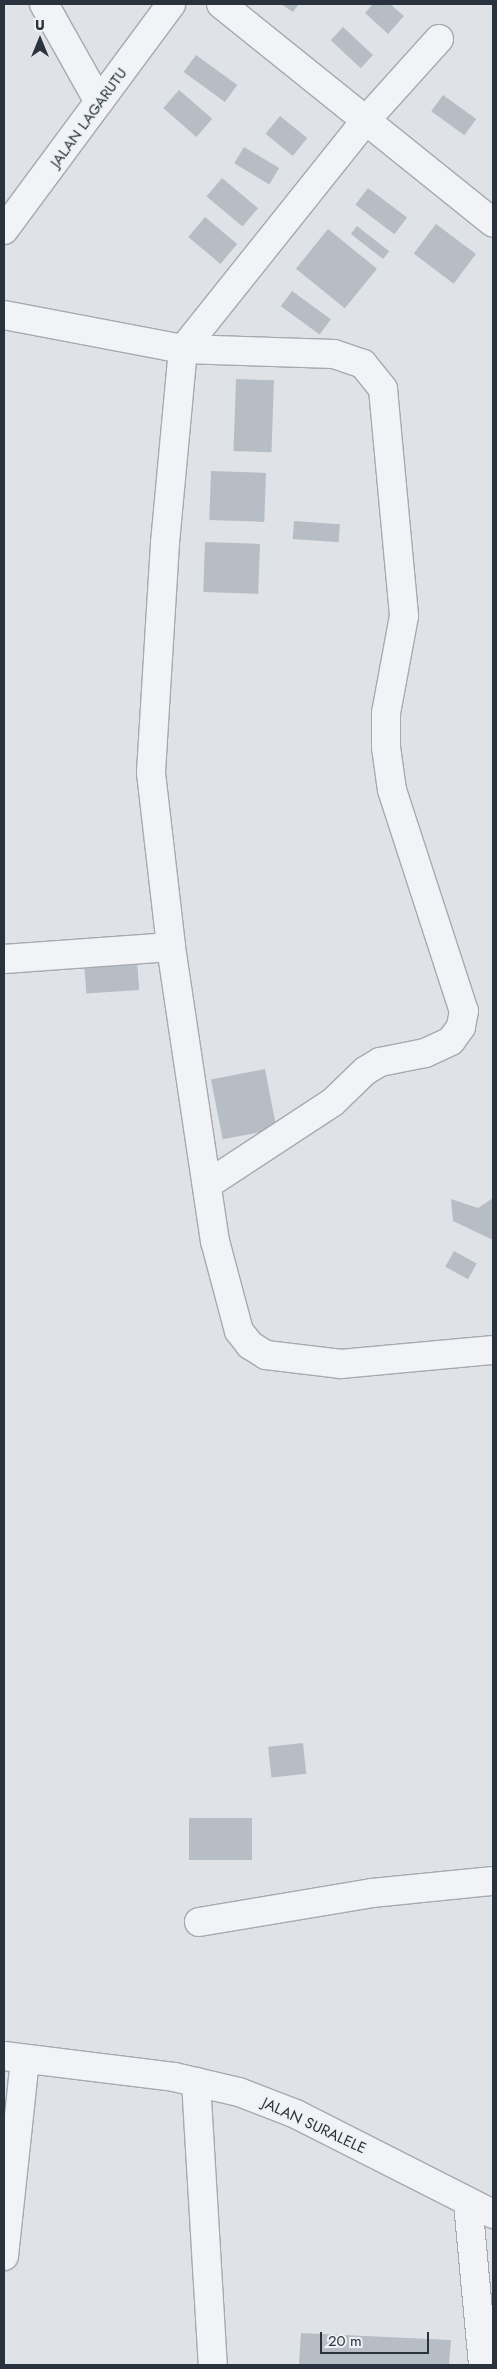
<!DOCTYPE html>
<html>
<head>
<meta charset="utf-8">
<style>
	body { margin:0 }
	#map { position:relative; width:497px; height:2369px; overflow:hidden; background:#dfe3e7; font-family:Jost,sans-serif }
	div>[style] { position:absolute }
	.building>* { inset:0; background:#b7bdc4; transform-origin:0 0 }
	.roads { filter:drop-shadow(1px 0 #a5aab1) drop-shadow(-1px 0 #a5aab1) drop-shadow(0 1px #a5aab1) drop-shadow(0 -1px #a5aab1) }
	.minor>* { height:28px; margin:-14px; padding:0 14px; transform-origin:14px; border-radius:14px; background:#f2f3f6 }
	span { translate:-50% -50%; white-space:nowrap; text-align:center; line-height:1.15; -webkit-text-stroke:4px #eef2f5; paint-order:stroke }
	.street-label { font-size:15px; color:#29323d }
	.frame { position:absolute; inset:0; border:5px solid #29323d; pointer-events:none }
	.north { position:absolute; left:15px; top:15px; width:50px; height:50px; -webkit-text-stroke:4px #eef2f5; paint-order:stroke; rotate:0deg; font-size:14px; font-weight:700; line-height:20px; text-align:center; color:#29323d }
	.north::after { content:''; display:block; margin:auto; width:18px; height:22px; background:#29323d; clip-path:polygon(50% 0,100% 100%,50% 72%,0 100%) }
	.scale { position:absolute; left:320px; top:2332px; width:109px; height:22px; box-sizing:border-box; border:2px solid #29323d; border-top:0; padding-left:6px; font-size:15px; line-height:18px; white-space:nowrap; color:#29323d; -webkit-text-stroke:4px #eef2f5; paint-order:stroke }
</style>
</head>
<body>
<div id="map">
	<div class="building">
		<i style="clip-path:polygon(281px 4px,299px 4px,293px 12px)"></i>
		<i style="clip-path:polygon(373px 4px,390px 4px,404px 16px,388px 34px,365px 13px)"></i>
		<i style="left:343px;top:27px;width:41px;height:18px;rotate:43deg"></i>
		<i style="left:196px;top:55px;width:51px;height:21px;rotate:36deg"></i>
		<i style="left:179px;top:90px;width:44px;height:24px;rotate:41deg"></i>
		<i style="left:443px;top:95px;width:41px;height:20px;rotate:36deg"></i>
		<i style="left:280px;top:116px;width:35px;height:23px;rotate:39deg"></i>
		<i style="left:244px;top:147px;width:41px;height:19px;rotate:31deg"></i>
		<i style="left:222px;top:178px;width:47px;height:24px;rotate:40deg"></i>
		<i style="left:368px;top:188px;width:49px;height:21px;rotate:37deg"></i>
		<i style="left:205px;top:217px;width:42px;height:26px;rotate:40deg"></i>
		<i style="left:436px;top:224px;width:50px;height:37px;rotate:37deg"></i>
		<i style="left:357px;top:226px;width:41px;height:10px;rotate:38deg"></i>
		<i style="left:328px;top:229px;width:63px;height:51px;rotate:39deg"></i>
		<i style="left:292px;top:291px;width:48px;height:19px;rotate:36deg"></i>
		<i style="left:236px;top:379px;width:38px;height:72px;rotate:2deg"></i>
		<i style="left:211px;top:471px;width:55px;height:49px;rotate:2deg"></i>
		<i style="left:294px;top:521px;width:46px;height:18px;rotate:4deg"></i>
		<i style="left:205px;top:542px;width:55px;height:50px;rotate:2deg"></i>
		<i style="left:137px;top:959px;width:31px;height:53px;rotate:86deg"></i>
		<i style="left:265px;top:1069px;width:61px;height:55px;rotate:79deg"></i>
		<i style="clip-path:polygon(493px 1198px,493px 1240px,453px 1221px,451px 1199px,478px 1208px)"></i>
		<i style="left:454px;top:1251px;width:26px;height:18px;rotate:29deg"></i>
		<i style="left:303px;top:1743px;width:31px;height:35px;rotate:84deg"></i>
		<i style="left:189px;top:1818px;width:63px;height:42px"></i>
		<i style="clip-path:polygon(301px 2333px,451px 2340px,449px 2365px,299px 2365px)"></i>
	</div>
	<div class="roads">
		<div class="minor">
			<i style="left:44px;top:4px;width:112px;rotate:60.7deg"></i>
			<i style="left:221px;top:4px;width:349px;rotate:38.8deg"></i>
			<i style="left:439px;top:39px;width:109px;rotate:132deg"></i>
			<i style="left:366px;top:120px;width:293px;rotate:128.6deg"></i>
			<i style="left:183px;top:349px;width:195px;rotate:95.3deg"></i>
			<i style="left:165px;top:543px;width:230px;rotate:93.5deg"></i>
			<i style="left:151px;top:773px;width:175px;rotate:83.4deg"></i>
			<i style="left:171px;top:947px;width:297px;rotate:81.5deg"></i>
			<i style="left:215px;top:1241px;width:93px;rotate:75.1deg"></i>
			<i style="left:239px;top:1331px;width:18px;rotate:52deg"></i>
			<i style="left:250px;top:1345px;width:19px;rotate:32deg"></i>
			<i style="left:266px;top:1355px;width:76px;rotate:6.8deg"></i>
			<i style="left:341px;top:1364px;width:153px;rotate:-5.3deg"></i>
			<i style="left:4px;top:230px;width:281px;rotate:-53.5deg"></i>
			<i style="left:4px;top:315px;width:182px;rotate:10.8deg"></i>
			<i style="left:183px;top:349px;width:151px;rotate:1.9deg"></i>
			<i style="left:334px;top:354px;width:31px;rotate:19deg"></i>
			<i style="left:363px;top:364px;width:32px;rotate:51deg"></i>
			<i style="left:383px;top:389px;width:228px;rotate:84.7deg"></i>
			<i style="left:404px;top:616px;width:99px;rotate:100.5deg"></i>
			<i style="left:386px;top:713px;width:34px;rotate:90deg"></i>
			<i style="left:386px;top:747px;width:43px;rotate:82.1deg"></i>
			<i style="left:392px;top:790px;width:232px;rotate:72deg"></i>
			<i style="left:464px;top:1011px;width:16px;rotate:101deg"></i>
			<i style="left:461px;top:1027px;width:17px;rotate:126deg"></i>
			<i style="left:451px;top:1041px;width:29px;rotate:155deg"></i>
			<i style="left:425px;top:1053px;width:46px;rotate:168.7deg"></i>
			<i style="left:380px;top:1062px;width:17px;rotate:149deg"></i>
			<i style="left:365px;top:1071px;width:45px;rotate:135.9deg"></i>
			<i style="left:333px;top:1102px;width:149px;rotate:146.7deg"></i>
			<i style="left:4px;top:959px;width:167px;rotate:-4.1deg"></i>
			<i style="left:199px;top:1922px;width:175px;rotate:-9.5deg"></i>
			<i style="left:372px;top:1893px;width:122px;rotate:-5.7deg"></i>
			<i style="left:4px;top:2056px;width:171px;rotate:7deg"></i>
			<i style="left:174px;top:2077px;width:67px;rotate:13deg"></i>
			<i style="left:239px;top:2092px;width:61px;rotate:21.1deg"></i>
			<i style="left:296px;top:2114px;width:221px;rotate:26.9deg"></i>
			<i style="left:196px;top:2082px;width:284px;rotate:86.6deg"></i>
			<i style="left:468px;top:2203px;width:163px;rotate:84.7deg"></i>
			<i style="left:4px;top:2256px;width:198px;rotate:-83.9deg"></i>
		</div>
	</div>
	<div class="street-label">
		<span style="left:89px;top:118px;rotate:-54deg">JALAN LAGARUTU</span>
		<span style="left:314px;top:2126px;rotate:25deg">JALAN SURALELE</span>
	</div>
	<div class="frame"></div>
	<div class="north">U</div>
	<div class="scale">20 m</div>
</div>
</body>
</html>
